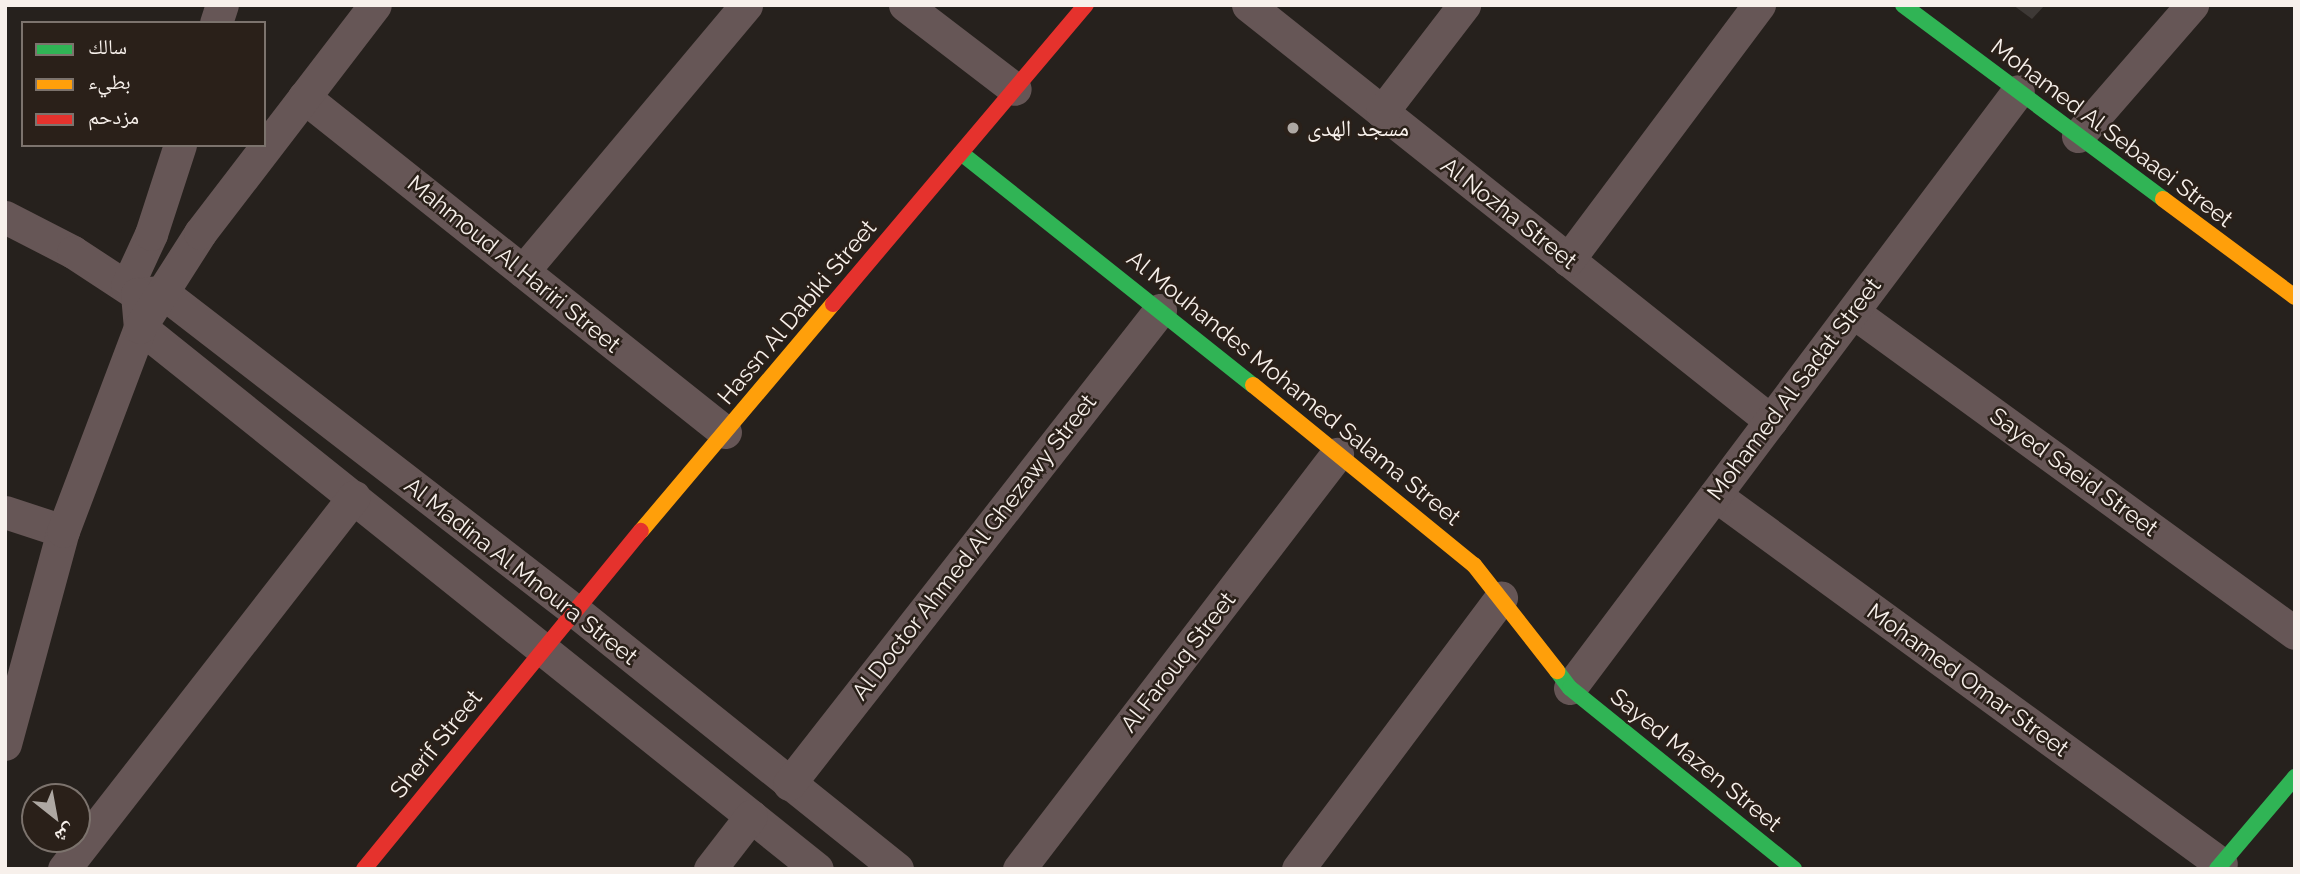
<!DOCTYPE html>
<html>
<head>
<meta charset="utf-8">
<style>
	body { margin:0 }
	#map { position:relative; width:2300px; height:874px; overflow:hidden; background:#26211d; font-family:Raleway,"Noto Naskh Arabic",sans-serif }
	div>[style] { position:absolute }
	.building>* { inset:0; background:#3e3936 }
	.street>* { height:33px; margin:-16.5px; padding:0 16.5px; transform-origin:16.5px; border-radius:16.5px; background:#665656 }
	.fast>* { height:16px; margin:-8px; padding:0 8px; transform-origin:8px; border-radius:8px; background:#30b455 }
	.slow>* { height:16px; margin:-8px; padding:0 8px; transform-origin:8px; border-radius:8px; background:#ff9f0a }
	.jam>* { height:16px; margin:-8px; padding:0 8px; transform-origin:8px; border-radius:8px; background:#e5322d }
	.dots>* { width:19px; height:19px; translate:-50% -50%; box-sizing:border-box; border:4px solid #2a2019; border-radius:50% }
	span { translate:-50% -50%; white-space:nowrap; text-align:center; line-height:1.15; -webkit-text-stroke:5px #2a2019; paint-order:stroke }
	.poi-label { font-size:23px; color:#f7f0eb }
	.left { translate:0 -50%; text-align:left }
	.street-label { font-size:23px; color:#f7f0eb }
	.frame { position:absolute; inset:0; border:7px solid #f7f0eb; pointer-events:none }
	.legend { position:absolute; left:21px; top:21px; width:245px; height:126px; box-sizing:border-box; background:#2a2019; border:2px solid #7c736d; margin:0; padding:9px 12px; list-style:none; font-size:21px; color:#f7f0eb }
	.legend li { display:flex; align-items:center; gap:14px; height:35px }
	.legend b { width:35px; border:2px solid #7c736d }
	.north { position:absolute; left:21px; top:783px; width:70px; height:70px; box-sizing:border-box; background:#2a2019; border:2px solid #7c736d; border-radius:50%; rotate:149deg; font-size:19px; font-weight:700; line-height:28px; text-align:center; color:#f7f0eb }
	.north::after { content:''; display:block; margin:auto; width:24px; height:32px; background:#aea8a3; clip-path:polygon(50% 0,100% 100%,50% 72%,0 100%) }
</style>
</head>
<body>
<div id="map">
	<div class="building">
		<i style="clip-path:polygon(2013px 5px,2045px 5px,2032px 19px)"></i>
	</div>
	<div class="street">
		<i style="left:905px;top:5px;width:138px;rotate:37.4deg"></i>
		<i style="left:1248px;top:5px;width:668px;rotate:38.5deg"></i>
		<i style="left:216px;top:23px;width:19px;rotate:-72deg"></i>
		<i style="left:304px;top:97px;width:538px;rotate:38.51deg"></i>
		<i style="left:1382px;top:112px;width:135px;rotate:-52.5deg"></i>
		<i style="left:2078px;top:136px;width:174px;rotate:-49deg"></i>
		<i style="left:5px;top:217px;width:76px;rotate:27.2deg"></i>
		<i style="left:73px;top:252px;width:77px;rotate:33.3deg"></i>
		<i style="left:1568px;top:260px;width:319px;rotate:-53.2deg"></i>
		<i style="left:523px;top:271px;width:347px;rotate:-50deg"></i>
		<i style="left:127px;top:286px;width:57px;rotate:-65.2deg"></i>
		<i style="left:151px;top:234px;width:94px;rotate:-72deg"></i>
		<i style="left:137px;top:294px;width:25px;rotate:-5deg"></i>
		<i style="left:162px;top:292px;width:520px;rotate:37.66deg"></i>
		<i style="left:574px;top:610px;width:414px;rotate:38.7deg"></i>
		<i style="left:137px;top:294px;width:33px;rotate:85deg"></i>
		<i style="left:140px;top:327px;width:867px;rotate:38.68deg"></i>
		<i style="left:1853px;top:312px;width:546px;rotate:35.99deg"></i>
		<i style="left:1715px;top:495px;width:626px;rotate:36.1deg"></i>
		<i style="left:5px;top:512px;width:61px;rotate:18.1deg"></i>
		<i style="left:1570px;top:688px;width:746px;rotate:-53.11deg"></i>
		<i style="left:5px;top:744px;width:221px;rotate:-74.8deg"></i>
		<i style="left:63px;top:531px;width:218px;rotate:-69.3deg"></i>
		<i style="left:140px;top:327px;width:112px;rotate:-57.4deg"></i>
		<i style="left:200px;top:233px;width:287px;rotate:-52.5deg"></i>
		<i style="left:789px;top:784px;width:602px;rotate:-51.95deg"></i>
		<i style="left:64px;top:869px;width:472px;rotate:-52.1deg"></i>
		<i style="left:710px;top:869px;width:67px;rotate:-52.3deg"></i>
		<i style="left:1019px;top:869px;width:523px;rotate:-52.54deg"></i>
		<i style="left:1298px;top:869px;width:339px;rotate:-53.2deg"></i>
	</div>
	<div class="fast">
		<i style="left:1903px;top:5px;width:324px;rotate:36.7deg"></i>
		<i style="left:961px;top:153px;width:373px;rotate:38.5deg"></i>
		<i style="left:1557px;top:671px;width:21px;rotate:53deg"></i>
		<i style="left:1570px;top:688px;width:288px;rotate:38.9deg"></i>
		<i style="left:2217px;top:869px;width:121px;rotate:-49.7deg"></i>
	</div>
	<div class="slow">
		<i style="left:2163px;top:199px;width:164px;rotate:36.6deg"></i>
		<i style="left:1253px;top:385px;width:285px;rotate:39.2deg"></i>
		<i style="left:1474px;top:565px;width:135px;rotate:51.9deg"></i>
		<i style="left:641px;top:531px;width:297px;rotate:-49.8deg"></i>
	</div>
	<div class="jam">
		<i style="left:833px;top:304px;width:392px;rotate:-49.8deg"></i>
		<i style="left:364px;top:869px;width:437px;rotate:-50.7deg"></i>
	</div>
	<div class="dots">
		<i style="left:1293px;top:128px;background:#aea8a3"></i>
	</div>
	<div class="poi-label">
		<span class="left" style="left:1307px;top:128px">مسجد الهدى</span>
	</div>
	<div class="street-label">
		<span style="left:2112px;top:133px;rotate:37deg">Mohamed Al Sebaaei Street</span>
		<span style="left:1509px;top:213px;rotate:38deg">Al Nozha Street</span>
		<span style="left:514px;top:264px;rotate:39deg">Mahmoud Al Hariri Street</span>
		<span style="left:797px;top:312px;rotate:-50deg">Hassn Al Dabiki Street</span>
		<span style="left:1294px;top:388px;rotate:39deg">Al Mouhandes Mohamed Salama Street</span>
		<span style="left:1794px;top:389px;rotate:-53deg">Mohamed Al Sadat Street</span>
		<span style="left:2074px;top:472px;rotate:36deg">Sayed Saeid Street</span>
		<span style="left:974px;top:547px;rotate:-52deg">Al Doctor Ahmed Al Ghezawy Street</span>
		<span style="left:521px;top:571px;rotate:38deg">Al Madina Al Mnoura Street</span>
		<span style="left:1178px;top:662px;rotate:-52deg">Al Farouq Street</span>
		<span style="left:1968px;top:680px;rotate:36deg">Mohamed Omar Street</span>
		<span style="left:436px;top:744px;rotate:-51deg">Sherif Street</span>
		<span style="left:1696px;top:760px;rotate:39deg">Sayed Mazen Street</span>
	</div>
	<div class="frame"></div>
	<ul class="legend">
	<li><b style="height:9px;background:#30b455"></b>سالك</li>
	<li><b style="height:9px;background:#ff9f0a"></b>بطيء</li>
	<li><b style="height:9px;background:#e5322d"></b>مزدحم</li>
	</ul>
	<div class="north">ش</div>
</div>
</body>
</html>
